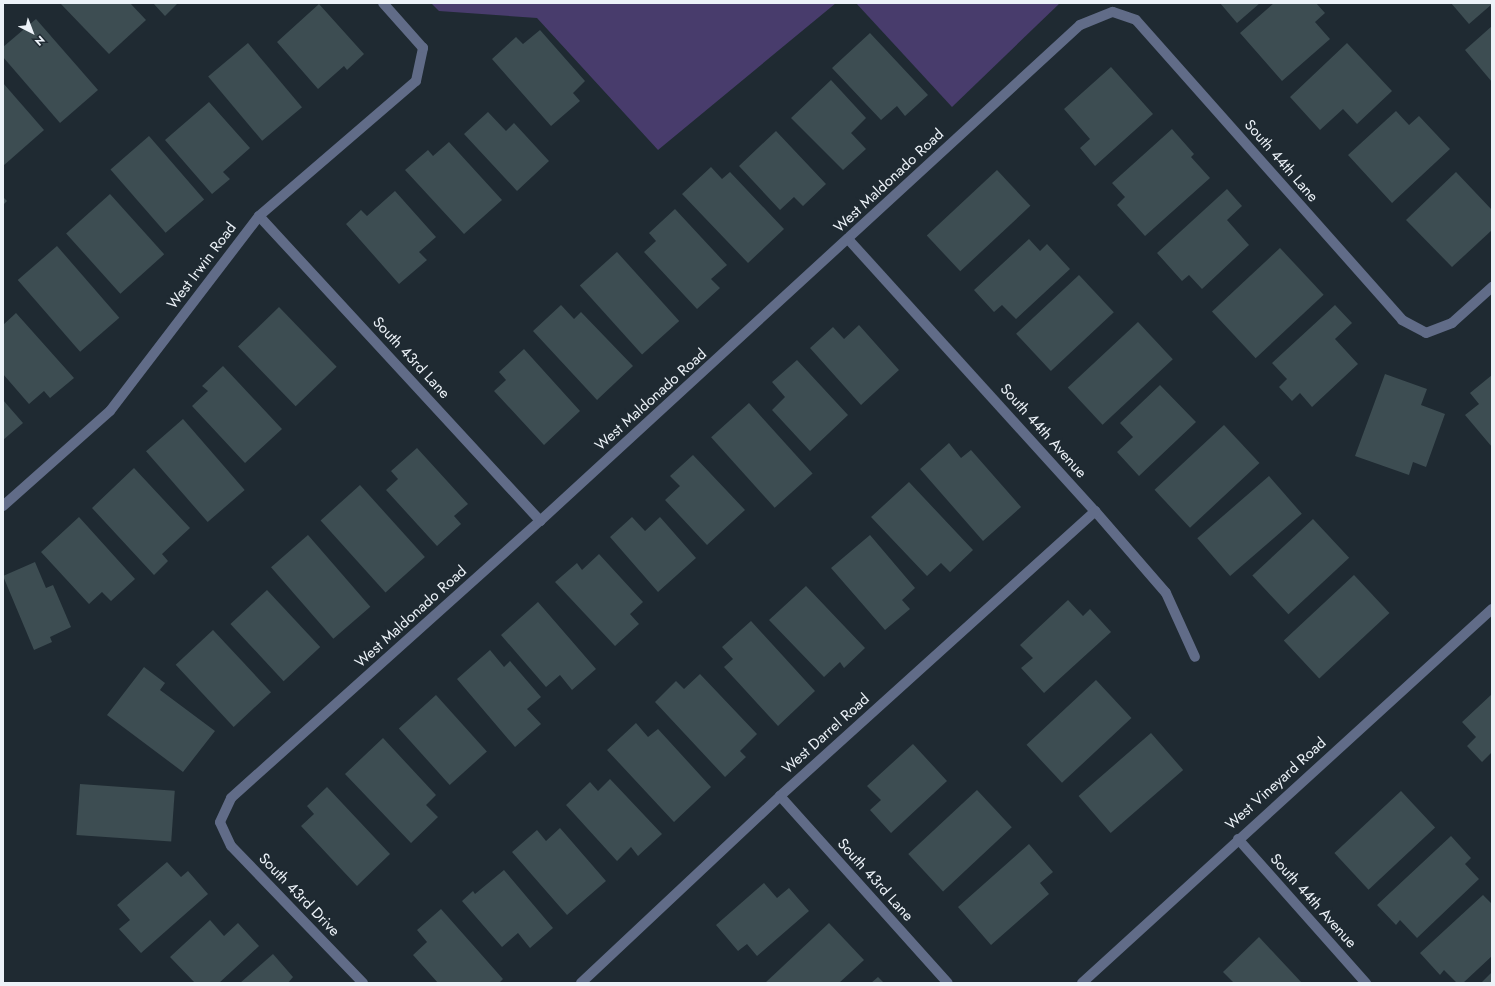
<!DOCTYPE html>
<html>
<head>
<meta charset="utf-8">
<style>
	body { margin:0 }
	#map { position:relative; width:1495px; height:986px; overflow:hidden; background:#1f2a32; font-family:Jost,sans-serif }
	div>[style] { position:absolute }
	.green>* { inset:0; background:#483c6c }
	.building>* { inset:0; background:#3d4d52; transform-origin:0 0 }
	.minor>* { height:10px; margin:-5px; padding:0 5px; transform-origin:5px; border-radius:5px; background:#616c88 }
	span { translate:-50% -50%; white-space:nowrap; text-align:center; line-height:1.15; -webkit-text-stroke:3px #1f2a32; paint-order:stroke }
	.street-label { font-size:15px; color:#ecf2f8 }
	.frame { position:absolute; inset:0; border:4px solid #ecf2f8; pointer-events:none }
	.north { position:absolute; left:12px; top:12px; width:40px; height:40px; -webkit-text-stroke:3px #1f2a32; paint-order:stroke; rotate:138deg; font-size:11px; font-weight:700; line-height:16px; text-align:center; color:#ecf2f8 }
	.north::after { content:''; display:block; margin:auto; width:14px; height:18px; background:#ecf2f8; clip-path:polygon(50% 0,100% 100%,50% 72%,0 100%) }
</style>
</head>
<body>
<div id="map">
	<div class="green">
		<i style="clip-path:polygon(431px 3px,836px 3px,658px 150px,537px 18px,439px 11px)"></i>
		<i style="clip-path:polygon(856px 3px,1060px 3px,952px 107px)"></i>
	</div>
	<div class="building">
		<i style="clip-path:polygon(60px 3px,130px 3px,146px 20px,109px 54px)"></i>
		<i style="clip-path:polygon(153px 3px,178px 3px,165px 16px)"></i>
		<i style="clip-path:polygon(1220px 3px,1260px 3px,1237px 23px)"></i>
		<i style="clip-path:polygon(1274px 3px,1316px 3px,1325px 13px,1315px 22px,1330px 39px,1282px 81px,1240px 33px)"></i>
		<i style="clip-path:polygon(1451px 3px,1492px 3px,1492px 4px,1469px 24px)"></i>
		<i style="clip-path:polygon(319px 4px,364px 54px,347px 70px,344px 66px,318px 89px,277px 42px)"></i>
		<i style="clip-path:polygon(36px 19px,98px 90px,60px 123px,3px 57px,3px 47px)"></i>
		<i style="clip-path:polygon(1492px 26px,1492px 82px,1465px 50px)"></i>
		<i style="clip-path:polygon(540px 30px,585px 81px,573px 93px,580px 101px,551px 126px,492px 59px,516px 37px,523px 44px)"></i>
		<i style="clip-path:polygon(870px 33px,928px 95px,905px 116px,897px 106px,881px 120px,832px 68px)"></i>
		<i style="left:248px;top:43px;width:84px;height:52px;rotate:50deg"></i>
		<i style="clip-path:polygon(1347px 43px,1392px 91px,1357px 124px,1343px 109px,1320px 130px,1290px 97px)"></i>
		<i style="clip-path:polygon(1111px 67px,1153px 114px,1095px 166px,1080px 148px,1090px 139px,1064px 109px)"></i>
		<i style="clip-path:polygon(831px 80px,866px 118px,851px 133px,866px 149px,843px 170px,791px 118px)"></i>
		<i style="clip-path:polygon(3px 83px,44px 130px,3px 166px)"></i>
		<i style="clip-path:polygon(209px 102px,250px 148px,223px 172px,230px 179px,212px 194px,165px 140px)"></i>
		<i style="clip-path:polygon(1396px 111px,1409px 125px,1419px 116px,1450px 149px,1392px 203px,1348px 155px)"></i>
		<i style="clip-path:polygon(488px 112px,506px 131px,514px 123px,549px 161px,517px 191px,464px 134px)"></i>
		<i style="clip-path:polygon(1172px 129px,1194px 154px,1191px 157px,1210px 178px,1145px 236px,1117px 205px,1125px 197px,1112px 183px)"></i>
		<i style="clip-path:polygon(776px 131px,826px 184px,803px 206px,794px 197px,780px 210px,739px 166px)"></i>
		<i style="left:149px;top:136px;width:84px;height:51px;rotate:49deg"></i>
		<i style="clip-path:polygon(449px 142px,502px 200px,464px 234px,405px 170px,428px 150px,433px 156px)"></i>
		<i style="clip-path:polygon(711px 167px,722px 179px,730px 172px,784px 229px,748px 263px,682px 194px)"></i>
		<i style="left:997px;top:170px;width:49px;height:96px;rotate:47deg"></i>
		<i style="clip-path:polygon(1456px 172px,1492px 210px,1492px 230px,1452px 267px,1406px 220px)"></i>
		<i style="clip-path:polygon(1227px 189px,1242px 206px,1227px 220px,1249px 245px,1202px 289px,1189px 275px,1182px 281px,1157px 253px)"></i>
		<i style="clip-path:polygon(395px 191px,436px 237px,419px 252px,427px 260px,399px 284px,346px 224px,361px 210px,367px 216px)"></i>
		<i style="left:110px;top:194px;width:81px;height:59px;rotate:48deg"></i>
		<i style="clip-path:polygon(3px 197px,7px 201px,3px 205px)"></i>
		<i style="clip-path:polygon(675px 209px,727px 265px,711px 279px,720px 288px,697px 309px,644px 252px,656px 241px,649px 233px)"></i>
		<i style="clip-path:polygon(1029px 239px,1040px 251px,1047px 244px,1070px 269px,1016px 319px,1002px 305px,994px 312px,974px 290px)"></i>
		<i style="left:57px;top:246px;width:95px;height:52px;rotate:49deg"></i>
		<i style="left:1280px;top:248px;width:64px;height:93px;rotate:47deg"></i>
		<i style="left:617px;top:252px;width:93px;height:50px;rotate:48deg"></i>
		<i style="left:1079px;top:275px;width:51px;height:86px;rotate:47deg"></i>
		<i style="clip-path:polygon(561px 305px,574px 319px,581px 312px,633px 366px,597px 400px,533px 331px)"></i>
		<i style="clip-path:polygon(1335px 305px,1352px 323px,1335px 339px,1358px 364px,1312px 407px,1300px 393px,1292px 401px,1279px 387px,1287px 379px,1272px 363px)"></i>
		<i style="left:279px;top:307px;width:83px;height:57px;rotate:46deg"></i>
		<i style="clip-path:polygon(16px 313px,74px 378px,50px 398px,44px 391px,29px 404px,3px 374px,3px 325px)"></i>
		<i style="left:1138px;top:322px;width:51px;height:96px;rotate:47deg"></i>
		<i style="clip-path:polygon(859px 325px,899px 370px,861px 405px,810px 348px,833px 327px,844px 339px)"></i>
		<i style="clip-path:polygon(524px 349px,580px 411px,544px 445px,494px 391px,506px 380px,499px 372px)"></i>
		<i style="clip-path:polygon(797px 360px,848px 415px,810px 451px,772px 410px,785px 397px,772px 382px)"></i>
		<i style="clip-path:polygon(223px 366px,282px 429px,245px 463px,192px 406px,208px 391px,202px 386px)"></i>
		<i style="clip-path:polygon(1385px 374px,1427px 389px,1421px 405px,1445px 414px,1426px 467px,1413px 462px,1409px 475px,1355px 456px)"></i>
		<i style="clip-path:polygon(1492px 375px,1492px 447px,1465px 415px,1479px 404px,1470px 393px)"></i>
		<i style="clip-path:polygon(1160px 385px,1196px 422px,1139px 476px,1117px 452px,1133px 437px,1120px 423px)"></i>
		<i style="clip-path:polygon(3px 400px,23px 423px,3px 440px)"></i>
		<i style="left:749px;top:403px;width:95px;height:51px;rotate:48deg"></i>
		<i style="left:183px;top:419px;width:94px;height:49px;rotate:49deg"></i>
		<i style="left:1224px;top:425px;width:52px;height:95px;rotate:47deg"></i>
		<i style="clip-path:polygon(949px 443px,961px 458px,971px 450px,1021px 507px,983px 541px,920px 469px)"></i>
		<i style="clip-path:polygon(417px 448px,468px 504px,454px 516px,461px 524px,437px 546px,386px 490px,398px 479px,391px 471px)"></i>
		<i style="clip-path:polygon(693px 455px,745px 510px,707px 545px,665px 500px,680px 486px,670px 476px)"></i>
		<i style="clip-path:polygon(134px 468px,190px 528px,162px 554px,168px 561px,154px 575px,92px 508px)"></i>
		<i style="left:1269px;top:476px;width:50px;height:95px;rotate:49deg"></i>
		<i style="clip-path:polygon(909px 482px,973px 550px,950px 572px,941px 563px,927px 576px,871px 517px)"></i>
		<i style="left:360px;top:485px;width:97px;height:53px;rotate:48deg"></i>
		<i style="clip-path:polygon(79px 517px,135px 579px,111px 601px,102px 592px,89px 604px,41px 552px)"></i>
		<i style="clip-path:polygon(632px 517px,645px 531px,660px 517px,696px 558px,658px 592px,610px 537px)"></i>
		<i style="left:1313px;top:519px;width:53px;height:83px;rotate:47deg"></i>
		<i style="left:308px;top:535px;width:95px;height:49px;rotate:49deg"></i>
		<i style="clip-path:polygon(870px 535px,915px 588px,902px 600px,910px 609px,885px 630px,831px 568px)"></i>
		<i style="clip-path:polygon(599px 554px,643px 602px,630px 614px,639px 624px,615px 646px,555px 582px,577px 563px,582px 570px)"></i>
		<i style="clip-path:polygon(35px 562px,46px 588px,53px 585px,71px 627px,50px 637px,52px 642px,34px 650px,3px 576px)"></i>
		<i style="left:1354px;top:575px;width:52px;height:96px;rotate:47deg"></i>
		<i style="clip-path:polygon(806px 586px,865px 648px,844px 668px,840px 662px,824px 677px,769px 620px)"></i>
		<i style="left:267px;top:590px;width:78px;height:50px;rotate:47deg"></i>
		<i style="clip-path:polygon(1068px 600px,1083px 616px,1090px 609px,1111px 632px,1044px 693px,1021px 668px,1033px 658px,1020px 645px)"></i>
		<i style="clip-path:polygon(538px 602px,596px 669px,572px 690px,560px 675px,546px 687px,501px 635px)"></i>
		<i style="clip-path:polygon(751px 621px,815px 691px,778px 726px,724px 667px,733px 659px,722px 647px)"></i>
		<i style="left:213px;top:630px;width:85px;height:51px;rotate:47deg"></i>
		<i style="clip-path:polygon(490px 650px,504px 667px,510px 661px,541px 697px,527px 709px,541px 724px,515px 747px,457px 679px)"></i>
		<i style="clip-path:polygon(144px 667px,165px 683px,160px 690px,215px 731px,183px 772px,107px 715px)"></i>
		<i style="clip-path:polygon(700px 674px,757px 734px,740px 751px,746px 757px,725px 777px,655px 702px,676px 681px,684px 689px)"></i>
		<i style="left:1096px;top:680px;width:52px;height:95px;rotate:47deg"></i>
		<i style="clip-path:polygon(1492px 694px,1492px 752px,1482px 762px,1467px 746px,1476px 737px,1462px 722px)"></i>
		<i style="left:436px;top:695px;width:76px;height:50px;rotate:48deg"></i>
		<i style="clip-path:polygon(636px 723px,648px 737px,658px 729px,711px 787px,674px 822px,607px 750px)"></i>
		<i style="left:1151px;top:733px;width:49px;height:96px;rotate:49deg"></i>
		<i style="clip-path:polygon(383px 738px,436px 795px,426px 805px,438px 817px,411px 843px,345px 774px)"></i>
		<i style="clip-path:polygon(913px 744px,947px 781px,891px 833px,870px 810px,881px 800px,867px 786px)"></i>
		<i style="clip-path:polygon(610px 779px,662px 834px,638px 856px,631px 847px,617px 861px,566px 805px,590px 782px,598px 791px)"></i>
		<i style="left:80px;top:784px;width:95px;height:51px;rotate:4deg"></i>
		<i style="clip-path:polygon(327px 787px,390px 854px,357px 886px,301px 826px,314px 814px,307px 806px)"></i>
		<i style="left:977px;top:790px;width:51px;height:94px;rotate:47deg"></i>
		<i style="left:1401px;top:791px;width:50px;height:91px;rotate:47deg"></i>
		<i style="clip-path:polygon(560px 828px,606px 881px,567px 915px,512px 852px,537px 830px,546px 841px)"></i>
		<i style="clip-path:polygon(1451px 836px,1471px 858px,1465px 864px,1479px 879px,1417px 938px,1400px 920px,1396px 925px,1377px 905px)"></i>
		<i style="clip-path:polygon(1029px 844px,1053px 872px,1040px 883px,1049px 894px,991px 945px,958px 907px)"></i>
		<i style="clip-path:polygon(167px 862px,181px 877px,188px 871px,208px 894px,141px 953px,119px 929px,130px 920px,117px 905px)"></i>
		<i style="clip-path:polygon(504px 870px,553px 928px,530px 948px,518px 933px,502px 947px,462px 901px,473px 891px,475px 894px)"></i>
		<i style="clip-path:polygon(764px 883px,777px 898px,789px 888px,809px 911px,757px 956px,747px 944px,738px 951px,716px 925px)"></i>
		<i style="clip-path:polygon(1483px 895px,1492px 904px,1492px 956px,1463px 983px,1457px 983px,1444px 970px,1440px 975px,1420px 953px)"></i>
		<i style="clip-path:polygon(441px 909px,503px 979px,499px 983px,438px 983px,413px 955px,427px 942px,417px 930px)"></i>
		<i style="clip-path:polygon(210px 920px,224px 936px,238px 923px,259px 946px,219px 983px,195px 983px,170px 957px)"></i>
		<i style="clip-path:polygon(829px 923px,864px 960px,839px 983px,765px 983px)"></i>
		<i style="clip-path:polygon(1259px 937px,1302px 983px,1234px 983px,1223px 972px)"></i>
		<i style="clip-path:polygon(273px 954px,293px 977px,288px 983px,240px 983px)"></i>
		<i style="clip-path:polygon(1492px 972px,1492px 983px,1481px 983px)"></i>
		<i style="clip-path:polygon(878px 977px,884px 983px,871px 983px)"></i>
	</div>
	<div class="minor">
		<i style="left:259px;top:216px;width:415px;rotate:47.3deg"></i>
		<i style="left:848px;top:239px;width:367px;rotate:47.8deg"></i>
		<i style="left:1095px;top:511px;width:108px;rotate:49.1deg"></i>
		<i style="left:1166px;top:593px;width:70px;rotate:65.6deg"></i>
		<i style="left:3px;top:506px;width:143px;rotate:-41.6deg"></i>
		<i style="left:110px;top:411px;width:245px;rotate:-52.6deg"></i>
		<i style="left:259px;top:216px;width:207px;rotate:-40.7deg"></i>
		<i style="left:416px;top:81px;width:34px;rotate:-78deg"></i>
		<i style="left:423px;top:48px;width:60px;rotate:-131.6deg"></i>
		<i style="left:780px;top:796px;width:251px;rotate:48.1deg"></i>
		<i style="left:1238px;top:839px;width:193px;rotate:48.4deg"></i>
		<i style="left:363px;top:983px;width:190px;rotate:-133.9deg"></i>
		<i style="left:231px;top:846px;width:26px;rotate:-115deg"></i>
		<i style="left:220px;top:822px;width:26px;rotate:-65deg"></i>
		<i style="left:231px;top:798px;width:415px;rotate:-41.9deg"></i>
		<i style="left:540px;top:521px;width:733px;rotate:-42.57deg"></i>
		<i style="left:1080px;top:25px;width:35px;rotate:-22deg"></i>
		<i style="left:1113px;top:12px;width:24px;rotate:19deg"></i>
		<i style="left:1136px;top:20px;width:401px;rotate:48.4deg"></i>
		<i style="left:1402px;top:320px;width:27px;rotate:28deg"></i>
		<i style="left:1426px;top:333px;width:28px;rotate:-21deg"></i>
		<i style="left:1452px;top:323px;width:54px;rotate:-42deg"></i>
		<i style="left:581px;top:983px;width:273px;rotate:-43.2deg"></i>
		<i style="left:780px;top:796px;width:425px;rotate:-42.1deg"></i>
		<i style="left:1082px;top:983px;width:555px;rotate:-42.37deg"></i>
	</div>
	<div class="street-label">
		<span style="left:1281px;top:161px;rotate:49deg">South 44th Lane</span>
		<span style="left:889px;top:181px;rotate:-43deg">West Maldonado Road</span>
		<span style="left:202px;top:266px;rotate:-53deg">West Irwin Road</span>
		<span style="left:411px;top:358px;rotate:47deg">South 43rd Lane</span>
		<span style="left:651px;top:400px;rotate:-42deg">West Maldonado Road</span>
		<span style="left:1043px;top:431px;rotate:48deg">South 44th Avenue</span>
		<span style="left:411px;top:617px;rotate:-42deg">West Maldonado Road</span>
		<span style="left:826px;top:734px;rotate:-42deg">West Darrel Road</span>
		<span style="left:1276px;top:784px;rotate:-42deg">West Vineyard Road</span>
		<span style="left:875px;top:880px;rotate:48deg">South 43rd Lane</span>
		<span style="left:299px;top:895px;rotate:46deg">South 43rd Drive</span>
		<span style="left:1313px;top:901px;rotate:48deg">South 44th Avenue</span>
	</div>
	<div class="frame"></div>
	<div class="north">N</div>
</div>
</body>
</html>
